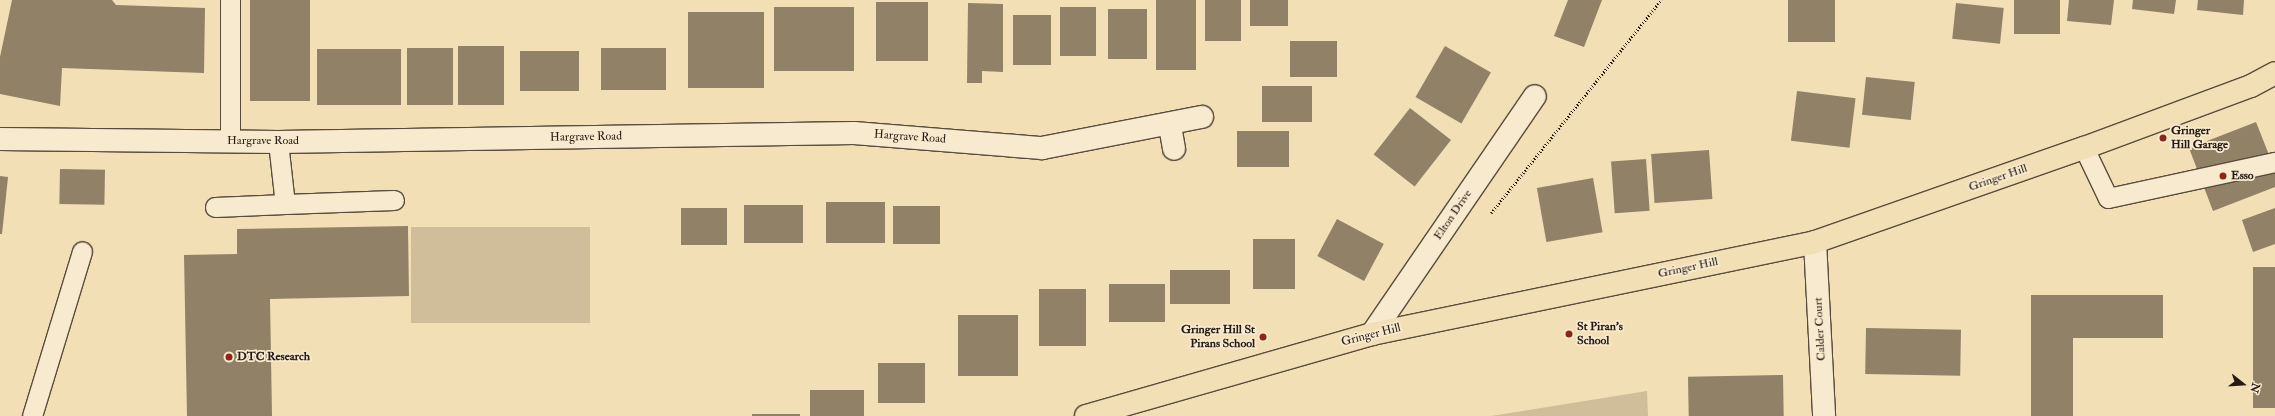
<!DOCTYPE html>
<html>
<head>
<meta charset="utf-8">
<style>
	body { margin:0 }
	#map { position:relative; width:2275px; height:416px; overflow:hidden; background:#f2dfb5; font-family:"IM FELL Double Pica",serif }
	div>[style] { position:absolute }
	.green>* { inset:0; background:#cfbe99; transform-origin:0 0 }
	.building>* { inset:0; background:#908167; transform-origin:0 0 }
	.path>* { height:2.5px; margin-top:-1.25px; transform-origin:0; background:repeating-linear-gradient(90deg,#261b13 0 1px,transparent 0 3px) }
	.roads { filter:drop-shadow(1px 0 #594c3c) drop-shadow(-1px 0 #594c3c) drop-shadow(0 1px #594c3c) drop-shadow(0 -1px #594c3c) }
	.service>* { height:19px; margin:-9.5px; padding:0 9.5px; transform-origin:9.5px; border-radius:9.5px; background:#f7eacf }
	.minor>* { height:22px; margin:-11px; padding:0 11px; transform-origin:11px; border-radius:11px; background:#f7eacf }
	.primary>* { height:22px; margin:-11px; padding:0 11px; transform-origin:11px; border-radius:11px; background:#f2dfb5 }
	.dots>* { width:11px; height:11px; translate:-50% -50%; box-sizing:border-box; border:2px solid #f7eacf; border-radius:50% }
	span { translate:-50% -50%; white-space:nowrap; text-align:center; line-height:1.15; -webkit-text-stroke:3.5px #f7eacf; paint-order:stroke }
	.poi-label { font-size:12px; color:#261b13; font-weight:700 }
	.left { translate:0 -50%; text-align:left }
	.right { translate:-100% -50%; text-align:right }
	.street-label { font-size:12px; color:#261b13 }
	.north { position:absolute; left:2223px; top:364px; width:40px; height:40px; -webkit-text-stroke:3px #f7eacf; paint-order:stroke; rotate:107deg; font-size:11px; font-weight:700; line-height:16px; text-align:center; color:#261b13 }
	.north::after { content:''; display:block; margin:auto; width:14px; height:18px; background:#261b13; clip-path:polygon(50% 0,100% 100%,50% 72%,0 100%) }
</style>
</head>
<body>
<div id="map">
	<div class="green">
		<i style="left:411px;top:227px;width:179px;height:96px"></i>
		<i style="clip-path:polygon(1647px 391px,1648px 416px,1491px 416px)"></i>
	</div>
	<div class="building">
		<i style="clip-path:polygon(12px 0,112px 0,116px 5px,205px 8px,204px 73px,62px 68px,60px 106px,0 94px,0 57px)"></i>
		<i style="left:250px;top:0;width:60px;height:101px"></i>
		<i style="left:1156px;top:0;width:40px;height:70px"></i>
		<i style="left:1205px;top:0;width:36px;height:41px"></i>
		<i style="left:1250px;top:0;width:38px;height:26px"></i>
		<i style="clip-path:polygon(1568px 0,1602px 0,1584px 47px,1554px 36px)"></i>
		<i style="left:1788px;top:0;width:47px;height:42px"></i>
		<i style="left:2014px;top:0;width:46px;height:34px"></i>
		<i style="clip-path:polygon(2069px 0,2114px 0,2111px 25px,2067px 21px)"></i>
		<i style="clip-path:polygon(2133px 0,2176px 0,2174px 14px,2132px 9px)"></i>
		<i style="clip-path:polygon(2198px 0,2244px 0,2243px 15px,2197px 10px)"></i>
		<i style="left:876px;top:2px;width:52px;height:59px"></i>
		<i style="clip-path:polygon(968px 3px,1003px 4px,1003px 72px,982px 71px,982px 83px,967px 83px)"></i>
		<i style="left:1956px;top:3px;width:48px;height:36px;rotate:6deg"></i>
		<i style="left:774px;top:7px;width:80px;height:64px"></i>
		<i style="left:1060px;top:7px;width:36px;height:49px"></i>
		<i style="left:1108px;top:9px;width:39px;height:50px"></i>
		<i style="left:688px;top:12px;width:76px;height:76px"></i>
		<i style="left:1013px;top:15px;width:38px;height:50px"></i>
		<i style="left:1290px;top:41px;width:47px;height:36px"></i>
		<i style="left:458px;top:46px;width:46px;height:59px"></i>
		<i style="left:1445px;top:46px;width:53px;height:59px;rotate:30deg"></i>
		<i style="left:407px;top:48px;width:46px;height:57px"></i>
		<i style="left:601px;top:48px;width:65px;height:42px"></i>
		<i style="left:317px;top:49px;width:84px;height:56px"></i>
		<i style="left:520px;top:51px;width:59px;height:40px"></i>
		<i style="left:1866px;top:77px;width:49px;height:38px;rotate:6deg"></i>
		<i style="left:1262px;top:86px;width:50px;height:36px"></i>
		<i style="left:1797px;top:91px;width:59px;height:50px;rotate:7deg"></i>
		<i style="left:1410px;top:108px;width:52px;height:59px;rotate:38deg"></i>
		<i style="clip-path:polygon(2256px 122px,2275px 170px,2275px 187px,2213px 211px,2189px 148px)"></i>
		<i style="left:1237px;top:131px;width:52px;height:36px"></i>
		<i style="left:1709px;top:150px;width:49px;height:58px;rotate:86deg"></i>
		<i style="left:1646px;top:159px;width:52px;height:35px;rotate:86deg"></i>
		<i style="left:60px;top:169px;width:45px;height:35px;rotate:1deg"></i>
		<i style="clip-path:polygon(0 176px,8px 177px,2px 234px,0 234px)"></i>
		<i style="left:1593px;top:178px;width:55px;height:57px;rotate:80deg"></i>
		<i style="left:826px;top:202px;width:59px;height:41px"></i>
		<i style="left:744px;top:205px;width:59px;height:38px"></i>
		<i style="left:893px;top:206px;width:47px;height:38px"></i>
		<i style="left:681px;top:208px;width:46px;height:37px"></i>
		<i style="clip-path:polygon(2275px 208px,2275px 244px,2253px 252px,2242px 220px)"></i>
		<i style="left:1337px;top:219px;width:53px;height:42px;rotate:28deg"></i>
		<i style="clip-path:polygon(408px 226px,409px 296px,270px 299px,272px 416px,187px 416px,184px 255px,237px 254px,237px 229px)"></i>
		<i style="left:1253px;top:239px;width:42px;height:50px"></i>
		<i style="left:2253px;top:267px;width:22px;height:141px"></i>
		<i style="left:1170px;top:270px;width:60px;height:34px"></i>
		<i style="left:1109px;top:284px;width:56px;height:38px"></i>
		<i style="left:1039px;top:289px;width:47px;height:57px"></i>
		<i style="clip-path:polygon(2031px 295px,2163px 295px,2163px 338px,2073px 338px,2073px 416px,2031px 416px)"></i>
		<i style="left:958px;top:315px;width:60px;height:61px"></i>
		<i style="left:1866px;top:328px;width:95px;height:46px;rotate:1deg"></i>
		<i style="left:878px;top:363px;width:47px;height:40px"></i>
		<i style="left:1783px;top:375px;width:41px;height:95px;rotate:89deg"></i>
		<i style="left:810px;top:390px;width:54px;height:26px"></i>
		<i style="left:752px;top:414px;width:48px;height:2px"></i>
	</div>
	<div class="path">
		<i style="left:1491px;top:213px;width:273px;rotate:-51.4deg"></i>
	</div>
	<div class="roads">
		<div class="service">
			<i style="left:230px;top:141px;width:141px;rotate:-90deg"></i>
			<i style="left:278px;top:142px;width:62px;rotate:83.6deg"></i>
			<i style="left:285px;top:204px;width:109px;rotate:-2.1deg"></i>
			<i style="left:2084px;top:148px;width:55px;rotate:64.4deg"></i>
			<i style="left:2108px;top:198px;width:171px;rotate:-12.2deg"></i>
			<i style="left:215px;top:207px;width:70px;rotate:-2.5deg"></i>
			<i style="left:32px;top:416px;width:172px;rotate:-73.1deg"></i>
		</div>
		<div class="minor">
			<i style="left:1170px;top:126px;width:23px;rotate:80deg"></i>
			<i style="left:0;top:139px;width:278px;rotate:0.6deg"></i>
			<i style="left:278px;top:142px;width:576px;rotate:-0.9deg"></i>
			<i style="left:854px;top:133px;width:189px;rotate:4.6deg"></i>
			<i style="left:1042px;top:148px;width:163px;rotate:-11deg"></i>
			<i style="left:1815px;top:242px;width:174px;rotate:87deg"></i>
			<i style="left:1372px;top:334px;width:288px;rotate:-55.6deg"></i>
		</div>
		<div class="primary">
			<i style="left:1086px;top:416px;width:298px;rotate:-16deg"></i>
			<i style="left:1372px;top:334px;width:452px;rotate:-11.7deg"></i>
			<i style="left:1815px;top:242px;width:285px;rotate:-19.3deg"></i>
			<i style="left:2084px;top:148px;width:178px;rotate:-20.4deg"></i>
			<i style="left:2251px;top:86px;width:27px;rotate:-28deg"></i>
		</div>
	</div>
	<div class="dots">
		<i style="left:2163px;top:138px;background:#8f2418"></i>
		<i style="left:2223px;top:176px;background:#8f2418"></i>
		<i style="left:1569px;top:334px;background:#8f2418"></i>
		<i style="left:1263px;top:337px;background:#8f2418"></i>
		<i style="left:229px;top:357px;background:#8f2418"></i>
	</div>
	<div class="poi-label">
		<span class="left" style="left:2171px;top:138px">Gringer<br>Hill Garage</span>
		<span class="left" style="left:2231px;top:176px">Esso</span>
		<span class="left" style="left:1577px;top:334px">St Piran's<br>School</span>
		<span class="right" style="left:1255px;top:337px">Gringer Hill St<br>Pirans School</span>
		<span class="left" style="left:237px;top:357px">DTC Research</span>
	</div>
	<div class="street-label">
		<span style="left:586px;top:137px;rotate:-1deg">Hargrave Road</span>
		<span style="left:910px;top:137px;rotate:4deg">Hargrave Road</span>
		<span style="left:263px;top:141px">Hargrave Road</span>
		<span style="left:1998px;top:178px;rotate:-19deg">Gringer Hill</span>
		<span style="left:1453px;top:215px;rotate:-56deg">Elton Drive</span>
		<span style="left:1688px;top:268px;rotate:-12deg">Gringer Hill</span>
		<span style="left:1820px;top:329px;rotate:-93deg">Calder Court</span>
		<span style="left:1371px;top:335px;rotate:-14deg">Gringer Hill</span>
	</div>
	<div class="north">N</div>
</div>
</body>
</html>
